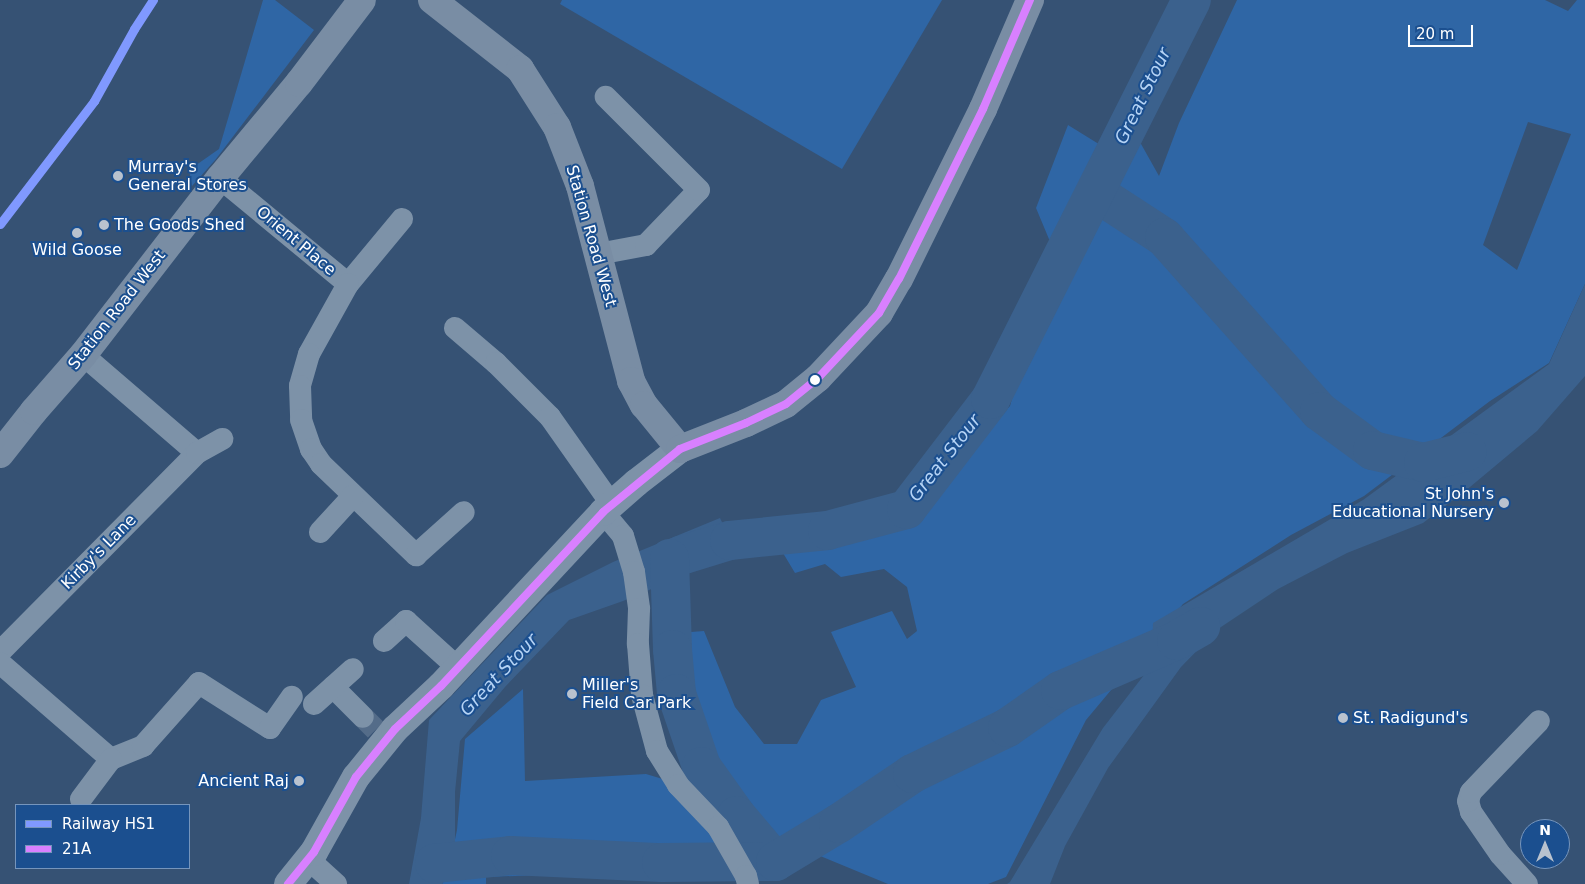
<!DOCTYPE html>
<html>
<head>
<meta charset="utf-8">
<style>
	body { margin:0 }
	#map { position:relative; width:1585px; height:884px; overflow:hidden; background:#365274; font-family:"DejaVu Sans",sans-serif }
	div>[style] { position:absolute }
	.green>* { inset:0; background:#2f66a5 }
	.water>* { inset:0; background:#3b618d }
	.river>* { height:39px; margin:-19.5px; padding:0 19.5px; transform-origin:19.5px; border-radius:19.5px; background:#3b618d }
	.minor-tunnel>* { height:22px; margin-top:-11px; transform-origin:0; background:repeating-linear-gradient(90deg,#546c89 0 22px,transparent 0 33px) }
	.minor>* { height:22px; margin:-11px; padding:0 11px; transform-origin:11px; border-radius:11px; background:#7d92a8 }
	.tertiary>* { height:28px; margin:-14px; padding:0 14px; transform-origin:14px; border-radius:14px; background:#7d92a8 }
	.secondary>* { height:28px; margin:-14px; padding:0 14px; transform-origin:14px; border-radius:14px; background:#798da4 }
	.bus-1>* { height:8px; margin:-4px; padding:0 4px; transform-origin:4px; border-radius:4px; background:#d880ff }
	.rail-1>* { height:9px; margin:-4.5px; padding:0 4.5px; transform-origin:4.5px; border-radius:4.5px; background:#8099ff }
	.dots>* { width:14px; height:14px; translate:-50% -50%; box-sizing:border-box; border:2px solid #1b4f8f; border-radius:50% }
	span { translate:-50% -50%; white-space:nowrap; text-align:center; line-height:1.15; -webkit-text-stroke:4px #1b4f8f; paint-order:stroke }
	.poi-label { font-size:16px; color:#fff }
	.left { translate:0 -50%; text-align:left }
	.right { translate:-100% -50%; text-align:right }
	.street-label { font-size:16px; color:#fff }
	.water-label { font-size:18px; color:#b5d3f5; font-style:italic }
	.legend { position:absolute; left:15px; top:804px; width:175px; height:65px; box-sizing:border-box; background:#1b4f8f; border:1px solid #7695bc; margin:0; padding:6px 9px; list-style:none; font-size:15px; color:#fff }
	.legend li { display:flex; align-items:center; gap:10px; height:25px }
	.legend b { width:25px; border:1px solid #7695bc }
	.north { position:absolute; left:1520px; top:819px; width:50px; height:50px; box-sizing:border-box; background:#1b4f8f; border:1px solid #7695bc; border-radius:50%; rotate:0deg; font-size:14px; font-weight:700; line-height:20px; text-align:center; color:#fff }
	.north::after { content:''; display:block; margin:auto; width:18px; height:22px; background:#b9c2ce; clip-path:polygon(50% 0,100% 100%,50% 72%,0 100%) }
	.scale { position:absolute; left:1408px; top:25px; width:65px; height:22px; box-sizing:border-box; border:2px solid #fff; border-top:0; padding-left:6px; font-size:15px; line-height:18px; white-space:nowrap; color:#fff; -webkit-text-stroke:4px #1b4f8f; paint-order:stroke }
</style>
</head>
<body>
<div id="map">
	<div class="green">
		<i style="clip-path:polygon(263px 0,275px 0,314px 30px,216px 159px,192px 186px,189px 170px,219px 149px)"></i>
		<i style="clip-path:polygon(562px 0,942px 0,842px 169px,560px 4px)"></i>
		<i style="clip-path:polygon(evenodd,1237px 0,1545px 0,1568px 11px,1577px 0,1585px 0,1585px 284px,1549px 363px,1490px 401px,1364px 496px,1291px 535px,1183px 604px,1086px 720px,1006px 877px,988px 884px,888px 884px,767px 834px,723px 784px,700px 745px,682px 692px,678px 633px,704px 631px,735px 707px,764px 744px,797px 744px,821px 700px,856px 687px,831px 632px,892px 611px,907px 639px,917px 631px,907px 587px,884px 569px,841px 577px,825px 564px,795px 573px,777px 543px,846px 536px,912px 514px,1010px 406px,1036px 315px,1064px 275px,1036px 208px,1068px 125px,1123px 159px,1136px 135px,1159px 176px,1179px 123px,1237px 0,1528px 122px,1571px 134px,1517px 270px,1483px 245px,1528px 122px)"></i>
		<i style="clip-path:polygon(523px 689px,525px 781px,646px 774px,666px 780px,716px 827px,729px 868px,486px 877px,486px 884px,442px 884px,447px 877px,457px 830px,465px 739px)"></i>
	</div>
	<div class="water">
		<i style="clip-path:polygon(1585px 284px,1585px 376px,1537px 431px,1470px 487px,1423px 523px,1347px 553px,1278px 589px,1218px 629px,1181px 667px,1108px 768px,1065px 846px,1050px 884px,1007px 884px,1010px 882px,1103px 728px,1151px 666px,1153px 623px,1363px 500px,1549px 364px)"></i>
		<i style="clip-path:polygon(720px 518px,737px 553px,623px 601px,569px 620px,505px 687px,460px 741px,455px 792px,455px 844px,448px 874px,442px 884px,409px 884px,421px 818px,429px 720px,547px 595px,613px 562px)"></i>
	</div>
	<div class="river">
		<i style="left:1095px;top:192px;width:82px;rotate:33.1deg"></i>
		<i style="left:1164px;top:237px;width:233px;rotate:48.3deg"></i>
		<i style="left:1319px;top:411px;width:66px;rotate:36.3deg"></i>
		<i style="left:1372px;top:450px;width:52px;rotate:13.2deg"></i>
		<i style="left:1423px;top:462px;width:45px;rotate:-14deg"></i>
		<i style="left:680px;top:555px;width:51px;rotate:-17deg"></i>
		<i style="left:729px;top:540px;width:99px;rotate:-5.8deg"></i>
		<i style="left:827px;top:530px;width:82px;rotate:-14.9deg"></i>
		<i style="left:906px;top:509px;width:138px;rotate:-52.6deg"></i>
		<i style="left:990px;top:399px;width:447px;rotate:-63.3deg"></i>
		<i style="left:669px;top:558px;width:91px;rotate:88.1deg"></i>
		<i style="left:672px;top:649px;width:44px;rotate:84.8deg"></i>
		<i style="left:676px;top:693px;width:77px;rotate:71.1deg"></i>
		<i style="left:701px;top:766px;width:60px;rotate:54.5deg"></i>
		<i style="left:736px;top:815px;width:60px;rotate:49.7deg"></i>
		<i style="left:434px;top:863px;width:76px;rotate:-6deg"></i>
		<i style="left:510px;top:855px;width:151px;rotate:2.7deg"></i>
		<i style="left:661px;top:862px;width:114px;rotate:-0.5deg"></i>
		<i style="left:775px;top:861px;width:74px;rotate:-31.1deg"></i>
		<i style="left:838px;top:823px;width:89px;rotate:-34deg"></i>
		<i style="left:912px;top:773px;width:106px;rotate:-25.8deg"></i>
		<i style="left:1007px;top:727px;width:65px;rotate:-34.9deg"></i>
		<i style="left:1060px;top:690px;width:126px;rotate:-23.3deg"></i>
		<i style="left:1176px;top:640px;width:28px;rotate:-30deg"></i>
	</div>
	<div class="minor-tunnel">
		<i style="left:363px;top:717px;width:18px;rotate:45deg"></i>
	</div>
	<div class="minor">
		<i style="left:220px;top:178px;width:166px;rotate:39.6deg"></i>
		<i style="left:402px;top:219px;width:85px;rotate:129.7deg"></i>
		<i style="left:348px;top:284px;width:80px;rotate:119.1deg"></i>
		<i style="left:309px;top:354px;width:33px;rotate:106deg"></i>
		<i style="left:300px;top:386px;width:34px;rotate:88deg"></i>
		<i style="left:301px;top:420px;width:31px;rotate:71deg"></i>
		<i style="left:311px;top:449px;width:18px;rotate:56deg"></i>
		<i style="left:321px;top:464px;width:132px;rotate:43.8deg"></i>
		<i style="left:416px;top:555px;width:64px;rotate:-41.9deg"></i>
		<i style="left:598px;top:254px;width:49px;rotate:-10.6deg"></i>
		<i style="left:646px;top:245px;width:76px;rotate:-46.1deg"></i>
		<i style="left:699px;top:190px;width:132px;rotate:-135deg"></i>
		<i style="left:455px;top:328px;width:54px;rotate:40.5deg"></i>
		<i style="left:496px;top:363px;width:76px;rotate:45deg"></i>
		<i style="left:550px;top:417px;width:108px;rotate:54.8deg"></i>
		<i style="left:83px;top:355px;width:150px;rotate:40.7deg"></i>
		<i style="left:603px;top:512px;width:31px;rotate:50deg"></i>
		<i style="left:623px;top:536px;width:38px;rotate:73deg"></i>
		<i style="left:634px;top:572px;width:37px;rotate:82deg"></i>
		<i style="left:639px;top:609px;width:35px;rotate:92deg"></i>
		<i style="left:638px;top:644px;width:51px;rotate:85.5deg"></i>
		<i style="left:642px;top:695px;width:58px;rotate:75deg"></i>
		<i style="left:657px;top:751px;width:40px;rotate:58deg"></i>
		<i style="left:678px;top:785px;width:58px;rotate:46.4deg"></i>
		<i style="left:718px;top:827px;width:56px;rotate:60.3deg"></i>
		<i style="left:746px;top:876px;width:8px;rotate:76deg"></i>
		<i style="left:320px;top:532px;width:49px;rotate:-47.5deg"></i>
		<i style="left:384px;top:641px;width:30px;rotate:-42deg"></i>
		<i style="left:406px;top:621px;width:70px;rotate:42.1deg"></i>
		<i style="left:0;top:652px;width:280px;rotate:-45.3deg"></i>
		<i style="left:197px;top:453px;width:29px;rotate:-29deg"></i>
		<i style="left:0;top:663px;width:147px;rotate:40.9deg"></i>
		<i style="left:111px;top:759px;width:35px;rotate:-22deg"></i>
		<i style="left:143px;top:746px;width:84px;rotate:-48.4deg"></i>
		<i style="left:199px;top:683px;width:84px;rotate:32.4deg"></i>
		<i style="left:270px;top:728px;width:38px;rotate:-55deg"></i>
		<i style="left:333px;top:687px;width:42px;rotate:45deg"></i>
		<i style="left:314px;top:704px;width:52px;rotate:-41.9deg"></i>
		<i style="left:81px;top:799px;width:50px;rotate:-53.1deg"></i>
		<i style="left:306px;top:862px;width:11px;rotate:22deg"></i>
		<i style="left:316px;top:866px;width:27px;rotate:42deg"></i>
		<i style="left:1527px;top:884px;width:40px;rotate:-132deg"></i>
		<i style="left:1500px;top:854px;width:51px;rotate:-124.6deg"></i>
		<i style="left:1471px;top:812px;width:11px;rotate:-105deg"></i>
		<i style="left:1468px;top:801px;width:9px;rotate:-72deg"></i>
		<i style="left:1471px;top:792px;width:98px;rotate:-46.2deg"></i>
	</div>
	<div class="tertiary">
		<i style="left:288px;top:884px;width:41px;rotate:-50.9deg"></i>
		<i style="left:314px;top:852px;width:86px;rotate:-60.8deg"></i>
		<i style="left:356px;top:777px;width:62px;rotate:-50.9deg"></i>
		<i style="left:395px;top:729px;width:63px;rotate:-43.1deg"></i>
		<i style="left:441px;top:686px;width:238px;rotate:-47deg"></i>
		<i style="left:603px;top:512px;width:44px;rotate:-41.3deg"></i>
		<i style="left:636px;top:483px;width:56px;rotate:-37.7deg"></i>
	</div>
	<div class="secondary">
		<i style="left:432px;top:0;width:112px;rotate:38.1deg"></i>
		<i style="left:520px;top:69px;width:69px;rotate:57.5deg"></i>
		<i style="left:557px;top:127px;width:63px;rotate:68.7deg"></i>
		<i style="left:580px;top:186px;width:202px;rotate:75.3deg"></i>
		<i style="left:631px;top:381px;width:27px;rotate:62deg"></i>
		<i style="left:644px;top:405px;width:57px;rotate:50.7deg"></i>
		<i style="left:680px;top:449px;width:71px;rotate:-21.5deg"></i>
		<i style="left:746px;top:423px;width:44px;rotate:-25.4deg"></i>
		<i style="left:786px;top:404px;width:41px;rotate:-39.1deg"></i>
		<i style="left:818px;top:378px;width:89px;rotate:-46.8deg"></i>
		<i style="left:879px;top:313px;width:39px;rotate:-60deg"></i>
		<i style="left:899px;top:279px;width:190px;rotate:-63.7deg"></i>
		<i style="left:983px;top:109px;width:119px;rotate:-66.7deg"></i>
		<i style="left:0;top:454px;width:55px;rotate:-51.7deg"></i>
		<i style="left:34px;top:411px;width:74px;rotate:-48.8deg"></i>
		<i style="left:83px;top:355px;width:224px;rotate:-52.3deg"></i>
		<i style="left:220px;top:178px;width:124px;rotate:-50.3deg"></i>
		<i style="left:299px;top:83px;width:104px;rotate:-52.8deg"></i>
	</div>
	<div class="bus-1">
		<i style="left:288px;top:884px;width:41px;rotate:-50.9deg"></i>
		<i style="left:314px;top:852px;width:86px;rotate:-60.8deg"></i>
		<i style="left:356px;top:777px;width:62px;rotate:-50.9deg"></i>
		<i style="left:395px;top:729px;width:63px;rotate:-43.1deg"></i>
		<i style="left:441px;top:686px;width:238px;rotate:-47deg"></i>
		<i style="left:603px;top:512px;width:99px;rotate:-39.3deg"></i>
		<i style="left:680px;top:449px;width:71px;rotate:-21.5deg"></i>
		<i style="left:746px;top:423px;width:44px;rotate:-25.4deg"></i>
		<i style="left:786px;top:404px;width:41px;rotate:-39.1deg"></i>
		<i style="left:818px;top:378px;width:89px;rotate:-46.8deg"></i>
		<i style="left:879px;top:313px;width:39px;rotate:-60deg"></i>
		<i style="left:899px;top:279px;width:190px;rotate:-63.7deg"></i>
		<i style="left:983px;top:109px;width:119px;rotate:-66.7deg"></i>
	</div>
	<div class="rail-1">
		<i style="left:0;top:224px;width:155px;rotate:-52.6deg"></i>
		<i style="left:94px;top:101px;width:82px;rotate:-60.9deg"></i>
		<i style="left:134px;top:29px;width:35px;rotate:-57deg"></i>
	</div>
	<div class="dots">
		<i style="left:118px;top:176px;background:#b9c2ce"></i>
		<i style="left:104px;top:225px;background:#b9c2ce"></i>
		<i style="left:77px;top:233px;background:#b9c2ce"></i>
		<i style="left:815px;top:380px;background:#fff"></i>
		<i style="left:1504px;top:503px;background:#b9c2ce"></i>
		<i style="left:572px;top:694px;background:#b9c2ce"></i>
		<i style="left:1343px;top:718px;background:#b9c2ce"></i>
		<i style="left:299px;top:781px;background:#b9c2ce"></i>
	</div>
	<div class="poi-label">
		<span class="left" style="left:128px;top:176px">Murray's<br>General Stores</span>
		<span class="left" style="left:114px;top:225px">The Goods Shed</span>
		<span style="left:77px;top:250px">Wild Goose</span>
		<span class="right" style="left:1494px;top:503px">St John's<br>Educational Nursery</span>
		<span class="left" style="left:582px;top:694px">Miller's<br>Field Car Park</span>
		<span class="left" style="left:1353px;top:718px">St. Radigund's</span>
		<span class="right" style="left:289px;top:781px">Ancient Raj</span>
	</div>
	<div class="street-label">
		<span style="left:591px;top:236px;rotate:74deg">Station Road West</span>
		<span style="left:296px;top:241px;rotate:40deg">Orient Place</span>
		<span style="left:117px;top:310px;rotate:-52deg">Station Road West</span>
		<span style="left:99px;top:552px;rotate:-45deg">Kirby's Lane</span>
	</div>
	<div class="water-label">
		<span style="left:1143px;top:96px;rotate:-64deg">Great Stour</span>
		<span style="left:945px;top:458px;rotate:-52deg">Great Stour</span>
		<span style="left:499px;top:675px;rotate:-47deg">Great Stour</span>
	</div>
	<ul class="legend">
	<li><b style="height:6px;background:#8099ff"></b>Railway HS1</li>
	<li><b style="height:6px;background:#d880ff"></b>21A</li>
	</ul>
	<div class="north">N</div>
	<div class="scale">20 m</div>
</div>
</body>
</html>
